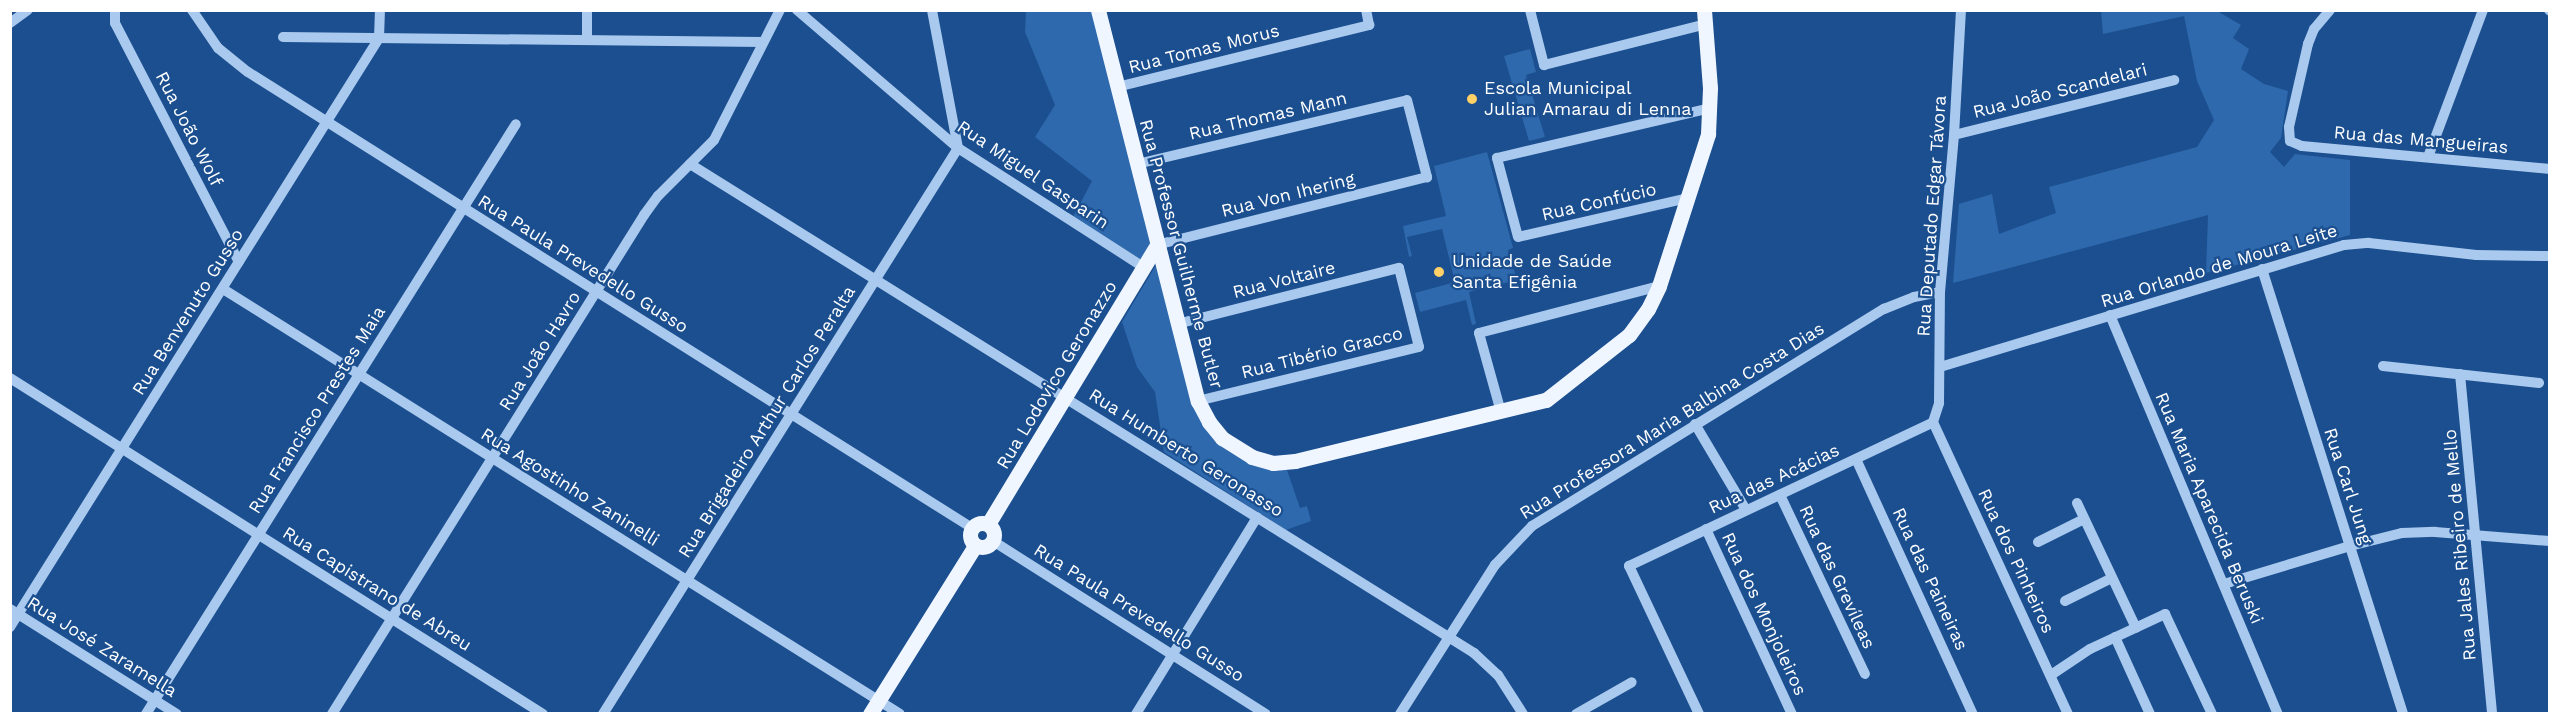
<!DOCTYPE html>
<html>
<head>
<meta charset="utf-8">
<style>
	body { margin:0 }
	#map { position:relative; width:2560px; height:724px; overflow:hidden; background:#1b4f8f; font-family:"Work Sans",sans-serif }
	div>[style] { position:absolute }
	.green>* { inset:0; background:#2e69ad }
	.minor>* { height:10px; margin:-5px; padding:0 5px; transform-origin:5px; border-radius:5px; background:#a9c9ee }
	.major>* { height:15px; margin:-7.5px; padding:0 7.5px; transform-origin:7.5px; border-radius:7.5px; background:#f0f6ff }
	.major>.ring { margin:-7.5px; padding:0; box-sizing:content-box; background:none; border:15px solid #f0f6ff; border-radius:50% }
	.dots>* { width:16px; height:16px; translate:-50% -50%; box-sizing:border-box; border:3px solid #1b4f8f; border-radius:50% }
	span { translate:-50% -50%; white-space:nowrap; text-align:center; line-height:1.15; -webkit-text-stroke:4.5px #1b4f8f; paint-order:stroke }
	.street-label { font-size:18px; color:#fff }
	.poi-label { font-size:18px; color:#fff }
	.left { translate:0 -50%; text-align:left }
	.frame { position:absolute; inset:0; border:12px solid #fff; pointer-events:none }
</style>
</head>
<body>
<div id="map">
	<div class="green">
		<i style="clip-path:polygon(1026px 11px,1092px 11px,1152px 242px,1142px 260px,1073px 217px,1092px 181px,1035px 137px,1055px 105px,1025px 32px)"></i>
		<i style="clip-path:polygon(2101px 11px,2217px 11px,2241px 25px,2233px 38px,2249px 49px,2241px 69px,2264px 84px,2288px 91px,2281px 138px,2270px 152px,2284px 167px,2295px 154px,2350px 160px,2350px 235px,2206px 273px,2208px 215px,1953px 283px,1959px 204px,1992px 194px,1999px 234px,2056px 213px,2049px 187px,2197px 147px,2214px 120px,2197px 81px,2184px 16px,2103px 34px)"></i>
		<i style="clip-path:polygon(1530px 49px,1536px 72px,1526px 75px,1545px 137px,1529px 141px,1504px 56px)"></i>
		<i style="clip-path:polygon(1487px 152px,1513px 248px,1508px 250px,1517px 280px,1469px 292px,1476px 324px,1472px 325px,1466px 300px,1420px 312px,1415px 293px,1455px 282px,1442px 229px,1407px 237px,1412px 256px,1409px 257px,1403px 226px,1446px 216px,1434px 166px)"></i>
		<i style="clip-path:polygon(1156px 265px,1213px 439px,1222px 447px,1245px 461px,1276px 470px,1287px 470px,1300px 508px,1307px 506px,1311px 521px,1286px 530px,1164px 452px,1155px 392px,1137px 367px,1122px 322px)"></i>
	</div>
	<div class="minor">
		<i style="left:115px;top:10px;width:13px;rotate:90deg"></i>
		<i style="left:115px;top:23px;width:269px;rotate:62.6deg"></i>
		<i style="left:192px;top:10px;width:46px;rotate:55.6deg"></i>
		<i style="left:218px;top:48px;width:38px;rotate:39deg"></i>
		<i style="left:248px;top:72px;width:856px;rotate:32.2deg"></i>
		<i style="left:797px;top:10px;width:212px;rotate:40.6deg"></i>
		<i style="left:958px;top:148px;width:222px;rotate:32.7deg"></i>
		<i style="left:1530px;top:10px;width:57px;rotate:75.7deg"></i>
		<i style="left:1544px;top:65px;width:167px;rotate:-14.2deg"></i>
		<i style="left:2330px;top:10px;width:25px;rotate:130deg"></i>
		<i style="left:2314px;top:29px;width:16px;rotate:112deg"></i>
		<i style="left:2308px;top:44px;width:85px;rotate:102.9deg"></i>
		<i style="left:2289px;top:127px;width:14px;rotate:86deg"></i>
		<i style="left:2290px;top:141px;width:13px;rotate:23deg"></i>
		<i style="left:2302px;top:146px;width:249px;rotate:5.3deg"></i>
		<i style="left:2549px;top:10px;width:1px;rotate:45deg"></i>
		<i style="left:10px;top:23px;width:22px;rotate:-36deg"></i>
		<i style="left:283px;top:37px;width:480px;rotate:0.6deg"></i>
		<i style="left:587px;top:40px;width:30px;rotate:-90deg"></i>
		<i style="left:1117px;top:87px;width:260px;rotate:-13.8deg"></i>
		<i style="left:1369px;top:25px;width:15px;rotate:-101deg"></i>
		<i style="left:1954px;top:135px;width:227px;rotate:-14deg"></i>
		<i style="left:2428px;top:157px;width:157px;rotate:-69.5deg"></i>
		<i style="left:690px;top:164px;width:924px;rotate:31.95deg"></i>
		<i style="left:1474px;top:653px;width:33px;rotate:43deg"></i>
		<i style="left:1498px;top:675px;width:46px;rotate:57.3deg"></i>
		<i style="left:1137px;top:164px;width:277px;rotate:-13.3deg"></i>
		<i style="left:1407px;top:100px;width:80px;rotate:75.4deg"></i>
		<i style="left:1427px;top:177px;width:278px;rotate:165.9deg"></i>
		<i style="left:1688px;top:198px;width:174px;rotate:167.1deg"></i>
		<i style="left:1518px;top:237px;width:82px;rotate:-104.9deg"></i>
		<i style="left:1497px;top:158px;width:220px;rotate:-13.2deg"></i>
		<i style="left:2262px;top:269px;width:467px;rotate:72.4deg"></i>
		<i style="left:223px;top:289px;width:799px;rotate:32.12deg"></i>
		<i style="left:2110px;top:315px;width:433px;rotate:67.2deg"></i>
		<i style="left:1177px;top:324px;width:229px;rotate:-14.2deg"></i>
		<i style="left:1399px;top:268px;width:81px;rotate:75.8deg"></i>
		<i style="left:1419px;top:347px;width:228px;rotate:166.3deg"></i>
		<i style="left:2383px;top:366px;width:157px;rotate:6.2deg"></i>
		<i style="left:1940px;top:367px;width:422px;rotate:-16.8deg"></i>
		<i style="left:2344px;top:245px;width:25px;rotate:-5deg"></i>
		<i style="left:2369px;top:243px;width:108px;rotate:6.4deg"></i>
		<i style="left:2476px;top:255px;width:74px;rotate:0.8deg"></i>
		<i style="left:2460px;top:374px;width:342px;rotate:84.6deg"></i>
		<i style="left:10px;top:378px;width:630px;rotate:32.23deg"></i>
		<i style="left:1501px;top:412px;width:82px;rotate:-105.6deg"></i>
		<i style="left:1479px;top:333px;width:186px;rotate:-14.6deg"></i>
		<i style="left:1933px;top:422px;width:20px;rotate:-72deg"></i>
		<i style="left:1939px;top:403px;width:111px;rotate:-89.5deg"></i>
		<i style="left:1940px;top:292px;width:158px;rotate:-84.9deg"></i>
		<i style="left:1954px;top:135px;width:125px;rotate:-86.8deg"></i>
		<i style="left:1933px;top:422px;width:322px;rotate:65.2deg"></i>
		<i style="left:1695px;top:424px;width:100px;rotate:59.3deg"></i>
		<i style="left:1856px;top:459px;width:281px;rotate:65.4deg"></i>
		<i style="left:1780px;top:495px;width:198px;rotate:64.6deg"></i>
		<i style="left:2077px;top:503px;width:138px;rotate:64.7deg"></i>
		<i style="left:1706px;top:529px;width:204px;rotate:65.1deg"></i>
		<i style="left:993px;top:541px;width:323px;rotate:32.4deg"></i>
		<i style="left:2038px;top:542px;width:51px;rotate:-26.6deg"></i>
		<i style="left:2224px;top:584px;width:132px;rotate:-16.8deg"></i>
		<i style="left:2350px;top:546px;width:54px;rotate:-14deg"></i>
		<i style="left:2402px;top:533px;width:33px;rotate:-2deg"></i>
		<i style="left:2435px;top:532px;width:115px;rotate:4.5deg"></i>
		<i style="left:2065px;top:601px;width:52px;rotate:-26.1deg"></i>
		<i style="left:10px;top:609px;width:197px;rotate:32.2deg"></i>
		<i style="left:10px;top:627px;width:695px;rotate:-57.93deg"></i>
		<i style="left:379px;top:38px;width:28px;rotate:-88deg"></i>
		<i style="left:2115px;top:637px;width:85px;rotate:65.6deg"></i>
		<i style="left:2051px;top:675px;width:47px;rotate:-33.7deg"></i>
		<i style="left:2090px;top:649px;width:83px;rotate:-25deg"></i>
		<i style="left:2165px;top:614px;width:110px;rotate:64.8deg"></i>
		<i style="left:146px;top:714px;width:696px;rotate:-57.91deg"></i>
		<i style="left:332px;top:714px;width:589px;rotate:-57.98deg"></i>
		<i style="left:644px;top:215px;width:24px;rotate:-54deg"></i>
		<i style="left:658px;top:196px;width:79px;rotate:-45deg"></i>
		<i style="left:714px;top:140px;width:146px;rotate:-63.1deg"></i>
		<i style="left:603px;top:714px;width:668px;rotate:-57.9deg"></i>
		<i style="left:958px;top:148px;width:140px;rotate:-100.7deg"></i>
		<i style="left:1136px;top:714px;width:231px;rotate:-58.4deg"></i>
		<i style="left:1400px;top:714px;width:177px;rotate:-57.5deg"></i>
		<i style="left:1495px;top:565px;width:54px;rotate:-46.5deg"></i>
		<i style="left:1532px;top:526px;width:414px;rotate:-31.7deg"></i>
		<i style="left:1884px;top:309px;width:32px;rotate:-22deg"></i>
		<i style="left:1914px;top:297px;width:26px;rotate:-11deg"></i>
		<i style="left:1576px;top:714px;width:64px;rotate:-29.7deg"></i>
		<i style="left:1699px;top:714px;width:164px;rotate:-115.3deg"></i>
		<i style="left:1629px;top:566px;width:336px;rotate:-25.3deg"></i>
	</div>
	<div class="major">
		<i style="left:1098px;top:10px;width:404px;rotate:75.7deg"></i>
		<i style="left:1198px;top:401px;width:24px;rotate:62deg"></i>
		<i style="left:1209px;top:422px;width:21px;rotate:51deg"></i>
		<i style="left:1222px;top:438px;width:36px;rotate:32deg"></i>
		<i style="left:1252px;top:457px;width:22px;rotate:16deg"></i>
		<i style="left:1273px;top:463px;width:22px;rotate:-5deg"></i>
		<i style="left:1295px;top:461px;width:258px;rotate:-13.7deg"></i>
		<i style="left:1546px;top:400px;width:105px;rotate:-38.1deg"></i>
		<i style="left:1629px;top:335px;width:32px;rotate:-54deg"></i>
		<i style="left:1648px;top:309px;width:25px;rotate:-64deg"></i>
		<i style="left:1659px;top:286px;width:160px;rotate:-72.1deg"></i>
		<i style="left:1708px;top:134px;width:46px;rotate:-87.5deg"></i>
		<i style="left:1710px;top:88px;width:78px;rotate:-94.4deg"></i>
		<i class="ring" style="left:970px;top:523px;width:9px;height:9px"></i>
		<i style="left:988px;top:524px;width:326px;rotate:-58.8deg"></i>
		<i style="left:870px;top:714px;width:198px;rotate:-58deg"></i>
	</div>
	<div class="dots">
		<i style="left:1472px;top:99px;background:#ffd166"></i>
		<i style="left:1439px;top:272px;background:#ffd166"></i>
	</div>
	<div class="street-label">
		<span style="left:1204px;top:49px;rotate:-14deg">Rua Tomas Morus</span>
		<span style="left:2060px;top:91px;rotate:-14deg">Rua João Scandelari</span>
		<span style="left:1268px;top:116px;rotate:-13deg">Rua Thomas Mann</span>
		<span style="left:189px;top:129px;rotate:63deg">Rua João Wolf</span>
		<span style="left:2421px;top:140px;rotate:5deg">Rua das Mangueiras</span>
		<span style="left:1033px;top:175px;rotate:34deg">Rua Miguel Gasparin</span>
		<span style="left:1288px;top:195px;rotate:-14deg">Rua Von Ihering</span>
		<span style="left:1599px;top:202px;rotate:-13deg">Rua Confúcio</span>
		<span style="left:1932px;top:216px;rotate:-86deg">Rua Deputado Edgar Távora</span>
		<span style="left:1181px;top:254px;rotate:75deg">Rua Professor Guilherme Butler</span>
		<span style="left:583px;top:264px;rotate:32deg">Rua Paula Prevedello Gusso</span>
		<span style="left:2219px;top:266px;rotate:-17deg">Rua Orlando de Moura Leite</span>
		<span style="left:1284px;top:280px;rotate:-14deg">Rua Voltaire</span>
		<span style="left:188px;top:312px;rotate:-58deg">Rua Benvenuto Gusso</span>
		<span style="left:540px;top:351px;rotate:-58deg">Rua João Havro</span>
		<span style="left:1322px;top:353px;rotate:-14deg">Rua Tibério Gracco</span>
		<span style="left:1057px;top:375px;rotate:-59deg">Rua Lodovico Geronazzo</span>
		<span style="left:317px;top:410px;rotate:-58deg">Rua Francisco Prestes Maia</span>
		<span style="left:1672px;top:421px;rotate:-32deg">Rua Professora Maria Balbina Costa Dias</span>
		<span style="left:767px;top:422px;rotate:-58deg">Rua Brigadeiro Arthur Carlos Peralta</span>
		<span style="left:1186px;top:453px;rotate:32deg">Rua Humberto Geronasso</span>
		<span style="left:1774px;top:479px;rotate:-25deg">Rua das Acácias</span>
		<span style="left:2348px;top:486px;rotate:72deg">Rua Carl Jung</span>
		<span style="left:570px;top:487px;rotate:32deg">Rua Agostinho Zaninelli</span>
		<span style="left:2209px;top:508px;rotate:67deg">Rua Maria Aparecida Beruski</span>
		<span style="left:2460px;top:545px;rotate:-95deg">Rua Jales Ribeiro de Mello</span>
		<span style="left:2016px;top:561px;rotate:65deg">Rua dos Pinheiros</span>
		<span style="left:1837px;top:577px;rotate:65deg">Rua das Grevíleas</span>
		<span style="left:1930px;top:579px;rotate:65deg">Rua das Paineiras</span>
		<span style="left:377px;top:589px;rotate:32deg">Rua Capistrano de Abreu</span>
		<span style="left:1139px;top:613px;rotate:32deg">Rua Paula Prevedello Gusso</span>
		<span style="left:1764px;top:614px;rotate:65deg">Rua dos Monjoleiros</span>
		<span style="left:102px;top:647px;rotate:32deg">Rua José Zaramella</span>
	</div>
	<div class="poi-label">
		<span class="left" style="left:1484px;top:99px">Escola Municipal<br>Julian Amarau di Lenna</span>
		<span class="left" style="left:1452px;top:272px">Unidade de Saúde<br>Santa Efigênia</span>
	</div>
	<div class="frame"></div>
</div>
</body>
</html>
